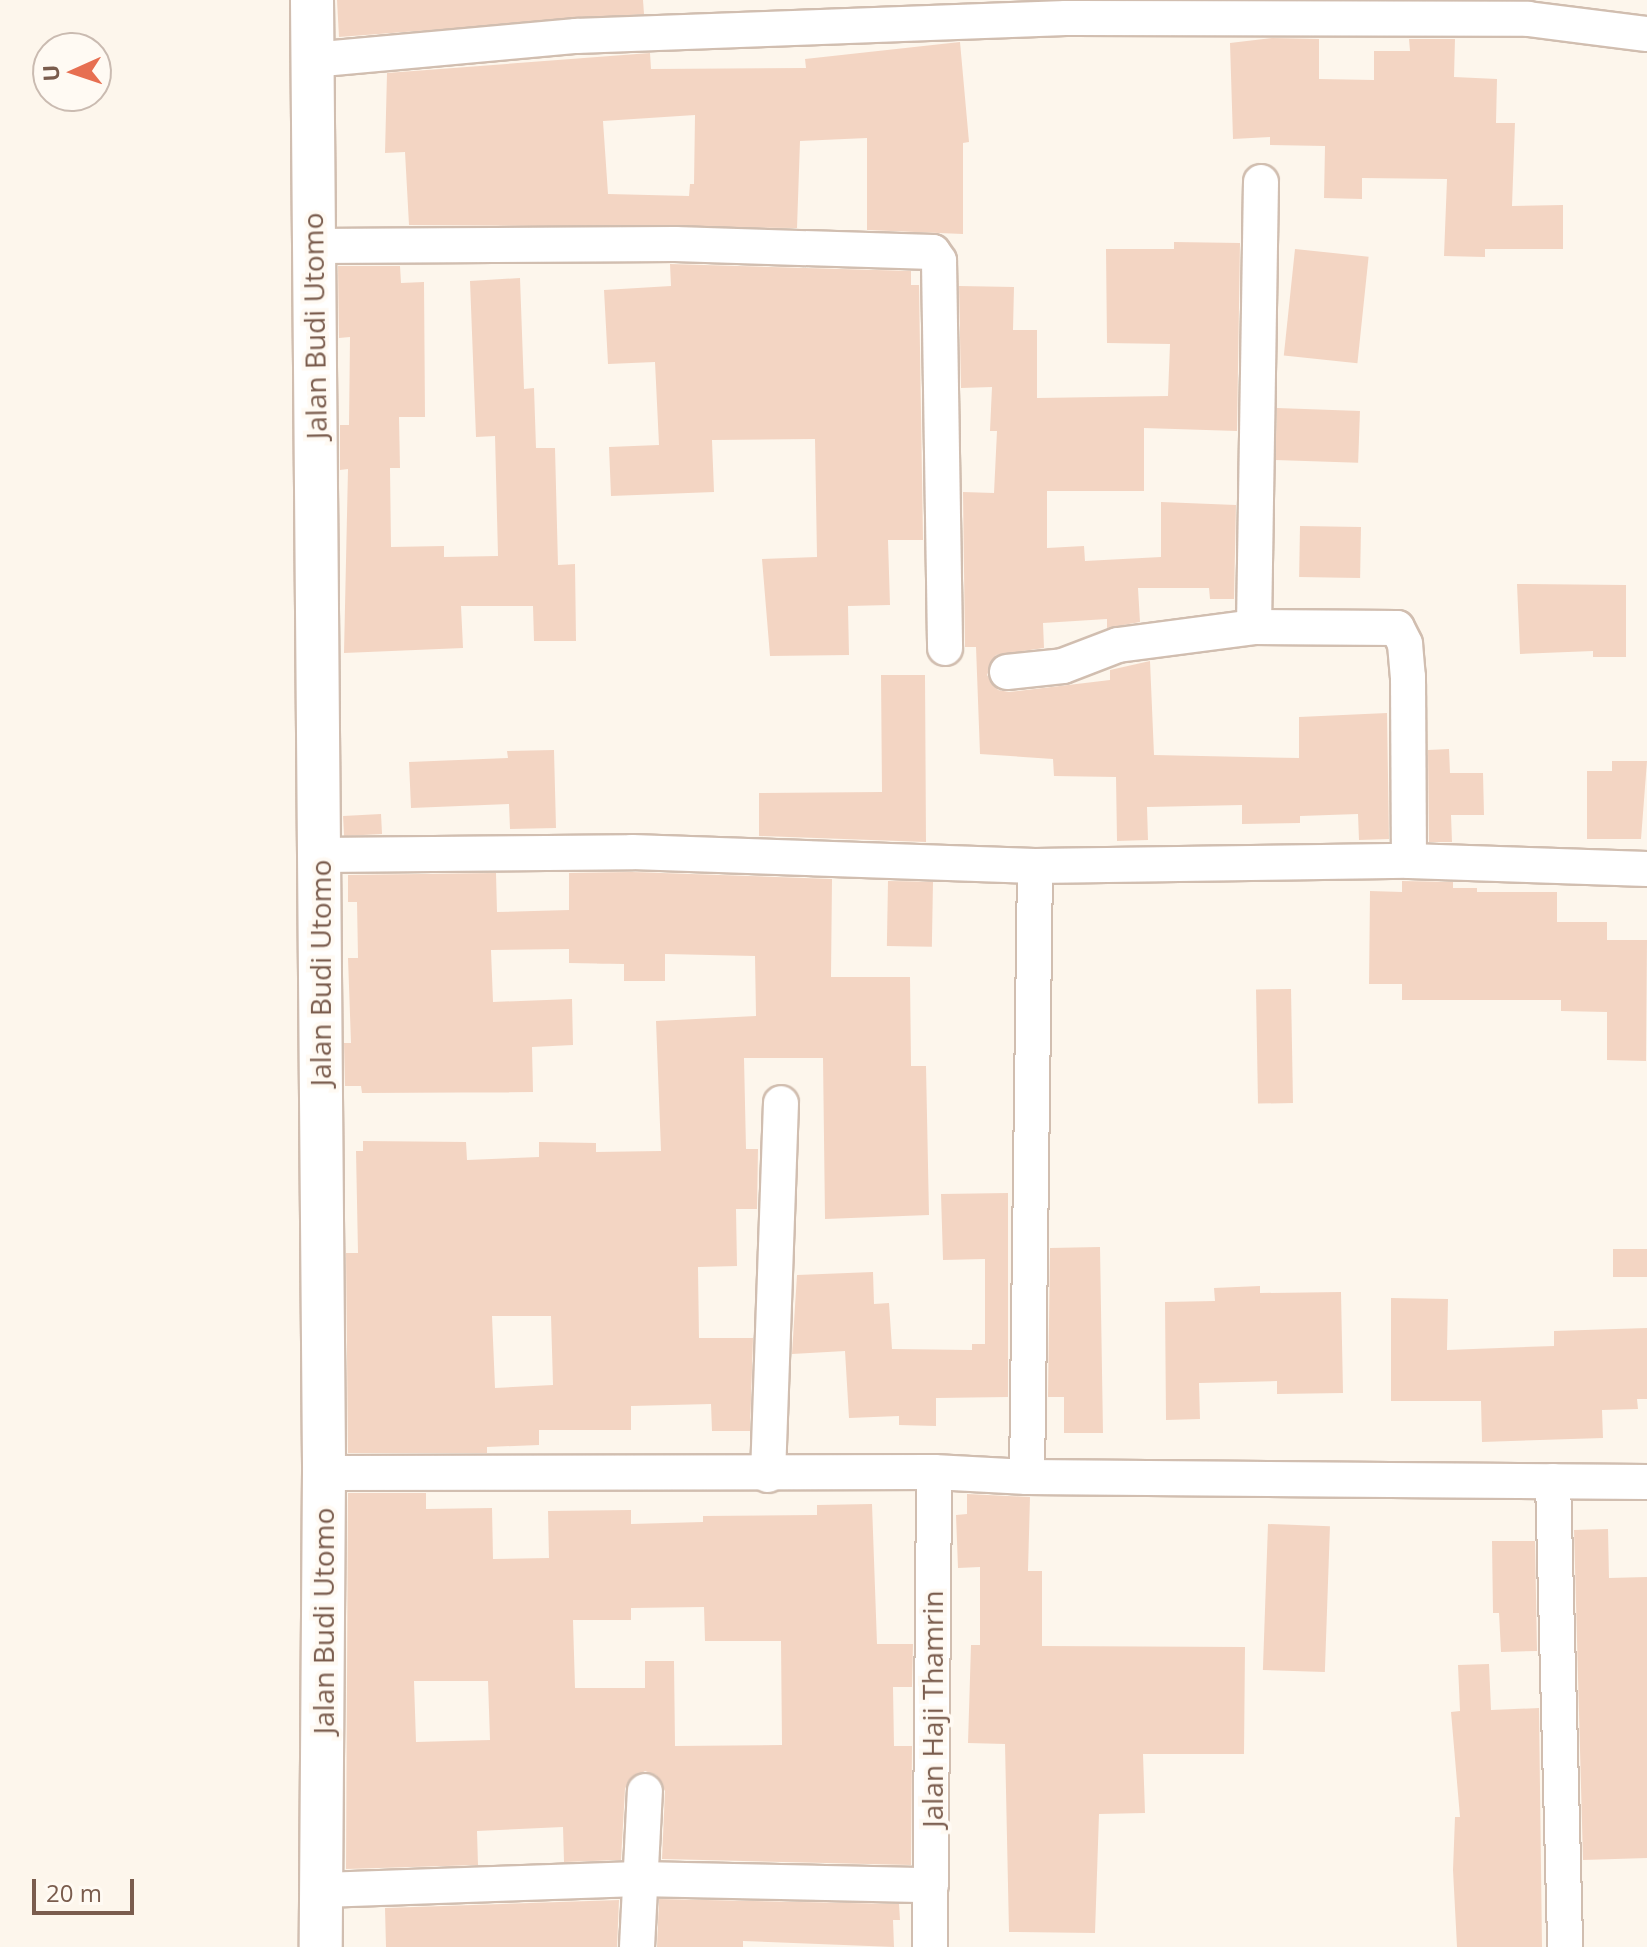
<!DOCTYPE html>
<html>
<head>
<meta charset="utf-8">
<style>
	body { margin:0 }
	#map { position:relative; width:1647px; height:1947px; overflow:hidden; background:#fdf6ec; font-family:"Open Sans",sans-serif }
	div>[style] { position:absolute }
	.building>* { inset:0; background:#f3d5c3; transform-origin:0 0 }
	.roads { filter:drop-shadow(2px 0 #d1beb0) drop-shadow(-2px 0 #d1beb0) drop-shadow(0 2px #d1beb0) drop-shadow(0 -2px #d1beb0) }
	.minor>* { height:34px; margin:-17px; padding:0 17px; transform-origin:17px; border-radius:17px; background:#fff }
	.tertiary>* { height:42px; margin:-21px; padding:0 21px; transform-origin:21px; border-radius:21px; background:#fff }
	span { translate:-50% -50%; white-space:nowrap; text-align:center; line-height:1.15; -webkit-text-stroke:8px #fffaf3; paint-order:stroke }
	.street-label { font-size:28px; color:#7a5c4d }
	.north { position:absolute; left:32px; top:32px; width:80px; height:80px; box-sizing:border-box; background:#fffaf3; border:2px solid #cabbb1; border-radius:50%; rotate:267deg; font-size:22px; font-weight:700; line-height:32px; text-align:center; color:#7a5c4d }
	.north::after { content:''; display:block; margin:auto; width:28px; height:36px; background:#e76f51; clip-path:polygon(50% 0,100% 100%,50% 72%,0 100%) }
	.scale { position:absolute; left:32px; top:1879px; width:102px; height:36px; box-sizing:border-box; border:4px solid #7a5c4d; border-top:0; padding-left:10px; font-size:24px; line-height:28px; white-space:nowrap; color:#7a5c4d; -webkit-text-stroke:6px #fffaf3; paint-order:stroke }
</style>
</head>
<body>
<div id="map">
	<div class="building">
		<i style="clip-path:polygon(337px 0,643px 0,644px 14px,339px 37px)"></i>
		<i style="clip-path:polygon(1272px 38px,1319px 39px,1319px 79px,1374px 80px,1374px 51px,1410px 51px,1409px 39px,1455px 39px,1454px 77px,1497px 79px,1496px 123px,1515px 123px,1512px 206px,1563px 205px,1563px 249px,1485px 249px,1485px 257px,1444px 256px,1447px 179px,1362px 178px,1362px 199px,1324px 198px,1325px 146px,1270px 145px,1270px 137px,1233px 139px,1230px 43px)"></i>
		<i style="clip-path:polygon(evenodd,960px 42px,969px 142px,963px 143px,963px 234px,867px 230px,867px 138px,800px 141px,797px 228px,409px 225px,405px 152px,385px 153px,387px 73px,650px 53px,651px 69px,806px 68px,805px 59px,960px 42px,695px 115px,694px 184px,690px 184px,689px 196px,608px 194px,603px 121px,695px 115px)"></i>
		<i style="clip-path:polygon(1174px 242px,1240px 243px,1237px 431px,1144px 428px,1144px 491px,1047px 491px,1047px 548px,1084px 546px,1085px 561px,1161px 557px,1161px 502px,1236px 505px,1234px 599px,1210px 599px,1209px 588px,1138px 588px,1140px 622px,1107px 628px,1107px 619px,1043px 623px,1044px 648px,996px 655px,987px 675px,998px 690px,1009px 692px,1110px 680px,1110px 670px,1150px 661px,1154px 755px,1299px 758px,1299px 717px,1387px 713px,1389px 839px,1359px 840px,1358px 814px,1300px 816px,1300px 823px,1242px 824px,1242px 805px,1147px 807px,1148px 840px,1117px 841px,1116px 777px,1054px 776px,1053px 759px,980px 754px,976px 647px,965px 647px,963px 492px,994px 493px,997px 431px,990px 431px,992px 387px,961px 388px,959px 286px,1014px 287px,1013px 330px,1037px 330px,1037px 398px,1168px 396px,1170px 344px,1107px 343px,1106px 249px,1174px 249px)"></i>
		<i style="left:1295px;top:249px;width:74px;height:107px;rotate:6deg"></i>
		<i style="clip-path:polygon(670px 264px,911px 271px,911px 285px,919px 285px,923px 540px,888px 540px,890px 605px,848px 606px,849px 655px,770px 656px,762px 559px,817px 557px,815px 439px,712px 440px,714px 492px,611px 496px,609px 447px,659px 445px,655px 362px,608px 364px,604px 290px,671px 286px)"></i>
		<i style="clip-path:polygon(338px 266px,400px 266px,401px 283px,424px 282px,425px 417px,399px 417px,400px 468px,390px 468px,391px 547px,444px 546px,444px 557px,498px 556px,495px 436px,476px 437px,470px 281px,520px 278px,524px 389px,534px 388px,536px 448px,555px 448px,558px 565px,575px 564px,576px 641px,534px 641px,533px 606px,461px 606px,463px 648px,344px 653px,348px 469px,340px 470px,340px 425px,349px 425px,350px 337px,339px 338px)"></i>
		<i style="left:1277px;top:408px;width:83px;height:52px;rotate:2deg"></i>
		<i style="left:1300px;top:526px;width:61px;height:51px;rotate:1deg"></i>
		<i style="clip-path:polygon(1517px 584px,1626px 585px,1626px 657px,1593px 657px,1593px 651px,1520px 654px)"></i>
		<i style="clip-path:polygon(881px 675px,925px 675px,926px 842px,759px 836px,759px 793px,882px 792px)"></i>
		<i style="clip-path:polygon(1449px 749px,1450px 773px,1483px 773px,1484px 815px,1451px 815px,1452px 842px,1429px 842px,1428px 750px)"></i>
		<i style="clip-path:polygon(554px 750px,556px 828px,510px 829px,509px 804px,411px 808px,409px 762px,508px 758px,507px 751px)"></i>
		<i style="clip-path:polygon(1612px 761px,1647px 761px,1641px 839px,1587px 839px,1587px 771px,1612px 771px)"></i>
		<i style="left:381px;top:814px;width:20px;height:38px;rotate:87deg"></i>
		<i style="clip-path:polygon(evenodd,632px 872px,832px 879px,831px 977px,910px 977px,911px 1066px,926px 1066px,929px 1215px,825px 1219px,823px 1058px,744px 1058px,746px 1149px,758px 1149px,757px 1209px,736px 1209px,737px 1266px,698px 1267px,699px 1338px,753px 1338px,750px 1431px,712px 1431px,711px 1404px,631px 1406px,631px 1430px,539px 1430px,539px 1445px,487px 1447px,487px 1453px,348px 1453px,346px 1253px,358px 1253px,356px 1151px,363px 1151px,363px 1141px,466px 1142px,467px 1160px,539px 1157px,539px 1142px,596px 1143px,596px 1152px,661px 1151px,656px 1021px,756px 1016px,755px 956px,665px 954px,665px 981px,624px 981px,624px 964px,569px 963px,569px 949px,491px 950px,493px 1002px,572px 999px,573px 1045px,532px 1047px,533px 1092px,362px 1093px,361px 1086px,345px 1086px,344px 1043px,351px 1043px,348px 958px,358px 958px,357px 902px,348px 902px,348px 875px,496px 873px,497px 912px,569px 910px,569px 873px,632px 872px,492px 1316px,551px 1316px,553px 1385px,495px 1388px,492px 1316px)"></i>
		<i style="left:888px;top:881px;width:45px;height:65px;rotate:1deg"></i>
		<i style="clip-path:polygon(1402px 881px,1453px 882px,1453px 888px,1477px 888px,1477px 892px,1557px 892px,1557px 922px,1607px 922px,1607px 940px,1647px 940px,1646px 1061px,1607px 1060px,1607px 1012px,1561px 1011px,1561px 1000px,1402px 1000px,1402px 984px,1369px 984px,1370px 891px,1402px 892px)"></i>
		<i style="left:1291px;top:989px;width:114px;height:35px;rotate:89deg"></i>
		<i style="clip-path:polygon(1008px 1193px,1008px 1397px,936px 1398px,936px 1426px,899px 1425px,899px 1416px,849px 1418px,845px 1351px,792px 1354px,797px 1275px,873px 1272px,874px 1304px,889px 1303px,892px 1349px,972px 1350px,972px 1344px,985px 1344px,985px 1259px,943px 1260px,941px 1194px)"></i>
		<i style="clip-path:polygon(1100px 1247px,1103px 1433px,1064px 1433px,1064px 1397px,1048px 1397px,1050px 1248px)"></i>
		<i style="left:1647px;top:1249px;width:28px;height:34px;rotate:90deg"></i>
		<i style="clip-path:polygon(1260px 1286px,1260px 1293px,1341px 1292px,1343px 1393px,1277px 1394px,1277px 1381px,1199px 1383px,1200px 1419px,1166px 1420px,1165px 1302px,1215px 1301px,1214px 1288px)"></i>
		<i style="clip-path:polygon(1391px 1298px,1448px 1299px,1447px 1350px,1554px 1346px,1554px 1331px,1647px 1328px,1647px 1399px,1637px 1399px,1638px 1409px,1602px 1410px,1603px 1438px,1482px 1442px,1481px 1401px,1391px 1401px)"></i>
		<i style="clip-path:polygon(evenodd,348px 1493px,426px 1493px,426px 1509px,492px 1508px,493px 1559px,549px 1558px,548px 1511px,631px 1510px,631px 1524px,703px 1522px,703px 1516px,817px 1515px,817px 1505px,872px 1504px,877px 1644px,913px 1644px,912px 1687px,893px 1687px,894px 1746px,912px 1746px,911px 1865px,662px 1859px,665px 1791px,656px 1775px,645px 1771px,629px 1780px,625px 1789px,621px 1860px,564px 1862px,563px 1827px,477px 1831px,478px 1865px,346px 1869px,348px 1493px,704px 1607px,705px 1641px,781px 1641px,782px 1745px,675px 1746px,674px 1661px,645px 1661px,645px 1688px,575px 1688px,573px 1620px,631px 1620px,631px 1608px,704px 1607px,348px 1493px,414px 1681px,488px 1681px,490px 1740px,416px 1742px,414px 1681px)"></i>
		<i style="clip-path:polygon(967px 1494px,1030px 1497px,1028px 1571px,1042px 1571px,1042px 1646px,1245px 1647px,1244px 1754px,1143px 1754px,1145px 1813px,1099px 1814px,1095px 1933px,1009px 1932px,1005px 1744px,968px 1743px,971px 1645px,980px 1645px,980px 1567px,958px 1568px,956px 1515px,967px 1514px)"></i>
		<i style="left:1268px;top:1524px;width:62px;height:146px;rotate:2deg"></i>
		<i style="clip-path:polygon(1608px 1529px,1609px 1578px,1647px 1577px,1647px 1858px,1583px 1860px,1574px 1530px)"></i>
		<i style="clip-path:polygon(1492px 1541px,1535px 1541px,1537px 1651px,1501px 1652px,1499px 1613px,1493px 1613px)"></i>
		<i style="clip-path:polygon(1489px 1664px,1491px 1710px,1539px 1708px,1542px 1947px,1457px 1947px,1453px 1870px,1455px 1817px,1460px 1817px,1451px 1712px,1460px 1711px,1458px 1665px)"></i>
		<i style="clip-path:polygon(659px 1899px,899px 1904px,900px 1920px,893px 1920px,894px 1947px,743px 1941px,743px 1947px,657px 1947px)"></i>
		<i style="clip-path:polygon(619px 1900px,617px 1947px,386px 1947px,385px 1908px)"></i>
	</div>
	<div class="roads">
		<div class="minor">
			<i style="left:312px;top:60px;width:265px;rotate:-5.2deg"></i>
			<i style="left:576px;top:36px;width:490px;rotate:-2.1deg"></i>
			<i style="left:1066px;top:18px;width:462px;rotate:0.1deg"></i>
			<i style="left:1528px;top:19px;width:120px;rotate:7.2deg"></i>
			<i style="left:313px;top:246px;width:362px;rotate:-0.3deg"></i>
			<i style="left:675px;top:244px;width:258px;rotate:1.8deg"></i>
			<i style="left:933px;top:252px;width:11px;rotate:56deg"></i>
			<i style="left:939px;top:261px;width:387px;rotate:89.1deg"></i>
			<i style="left:1254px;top:627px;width:445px;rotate:-89.1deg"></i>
			<i style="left:1007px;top:672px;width:56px;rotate:-6.1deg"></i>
			<i style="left:1063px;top:666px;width:59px;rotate:-20.9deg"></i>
			<i style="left:1118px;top:645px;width:137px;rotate:-7.5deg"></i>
			<i style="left:1254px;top:627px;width:143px;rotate:0.4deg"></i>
			<i style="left:1397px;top:628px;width:18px;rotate:63deg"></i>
			<i style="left:1405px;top:644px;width:33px;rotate:85deg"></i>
			<i style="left:1408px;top:677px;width:184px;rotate:89.7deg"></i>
			<i style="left:319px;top:855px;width:313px;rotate:-0.5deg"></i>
			<i style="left:632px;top:852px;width:403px;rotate:2deg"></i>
			<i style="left:1035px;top:866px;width:374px;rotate:-0.8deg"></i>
			<i style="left:1409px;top:861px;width:238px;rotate:1.9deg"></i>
			<i style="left:324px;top:1473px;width:610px;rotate:-0.09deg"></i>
			<i style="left:934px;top:1472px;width:93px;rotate:3.1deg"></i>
			<i style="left:1027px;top:1477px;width:620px;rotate:0.46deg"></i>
			<i style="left:768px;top:1475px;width:372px;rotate:-88deg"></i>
			<i style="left:1027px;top:1477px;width:611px;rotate:-89.25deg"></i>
			<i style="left:1553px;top:1481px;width:466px;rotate:88.5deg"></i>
			<i style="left:322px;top:1890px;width:316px;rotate:-2deg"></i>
			<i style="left:638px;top:1879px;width:293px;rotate:1.2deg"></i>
			<i style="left:637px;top:1947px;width:156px;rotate:-87.1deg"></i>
			<i style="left:930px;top:1947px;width:475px;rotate:-89.5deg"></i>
		</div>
		<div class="tertiary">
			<i style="left:312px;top:0;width:1473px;rotate:89.53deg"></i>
			<i style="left:324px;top:1473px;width:474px;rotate:90.4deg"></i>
		</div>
	</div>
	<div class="street-label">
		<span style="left:314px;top:326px;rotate:-91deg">Jalan Budi Utomo</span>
		<span style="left:320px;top:973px;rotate:-90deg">Jalan Budi Utomo</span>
		<span style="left:323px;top:1621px;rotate:-90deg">Jalan Budi Utomo</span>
		<span style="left:932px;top:1709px;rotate:-90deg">Jalan Haji Thamrin</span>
	</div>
	<div class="north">U</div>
	<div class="scale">20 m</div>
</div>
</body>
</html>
